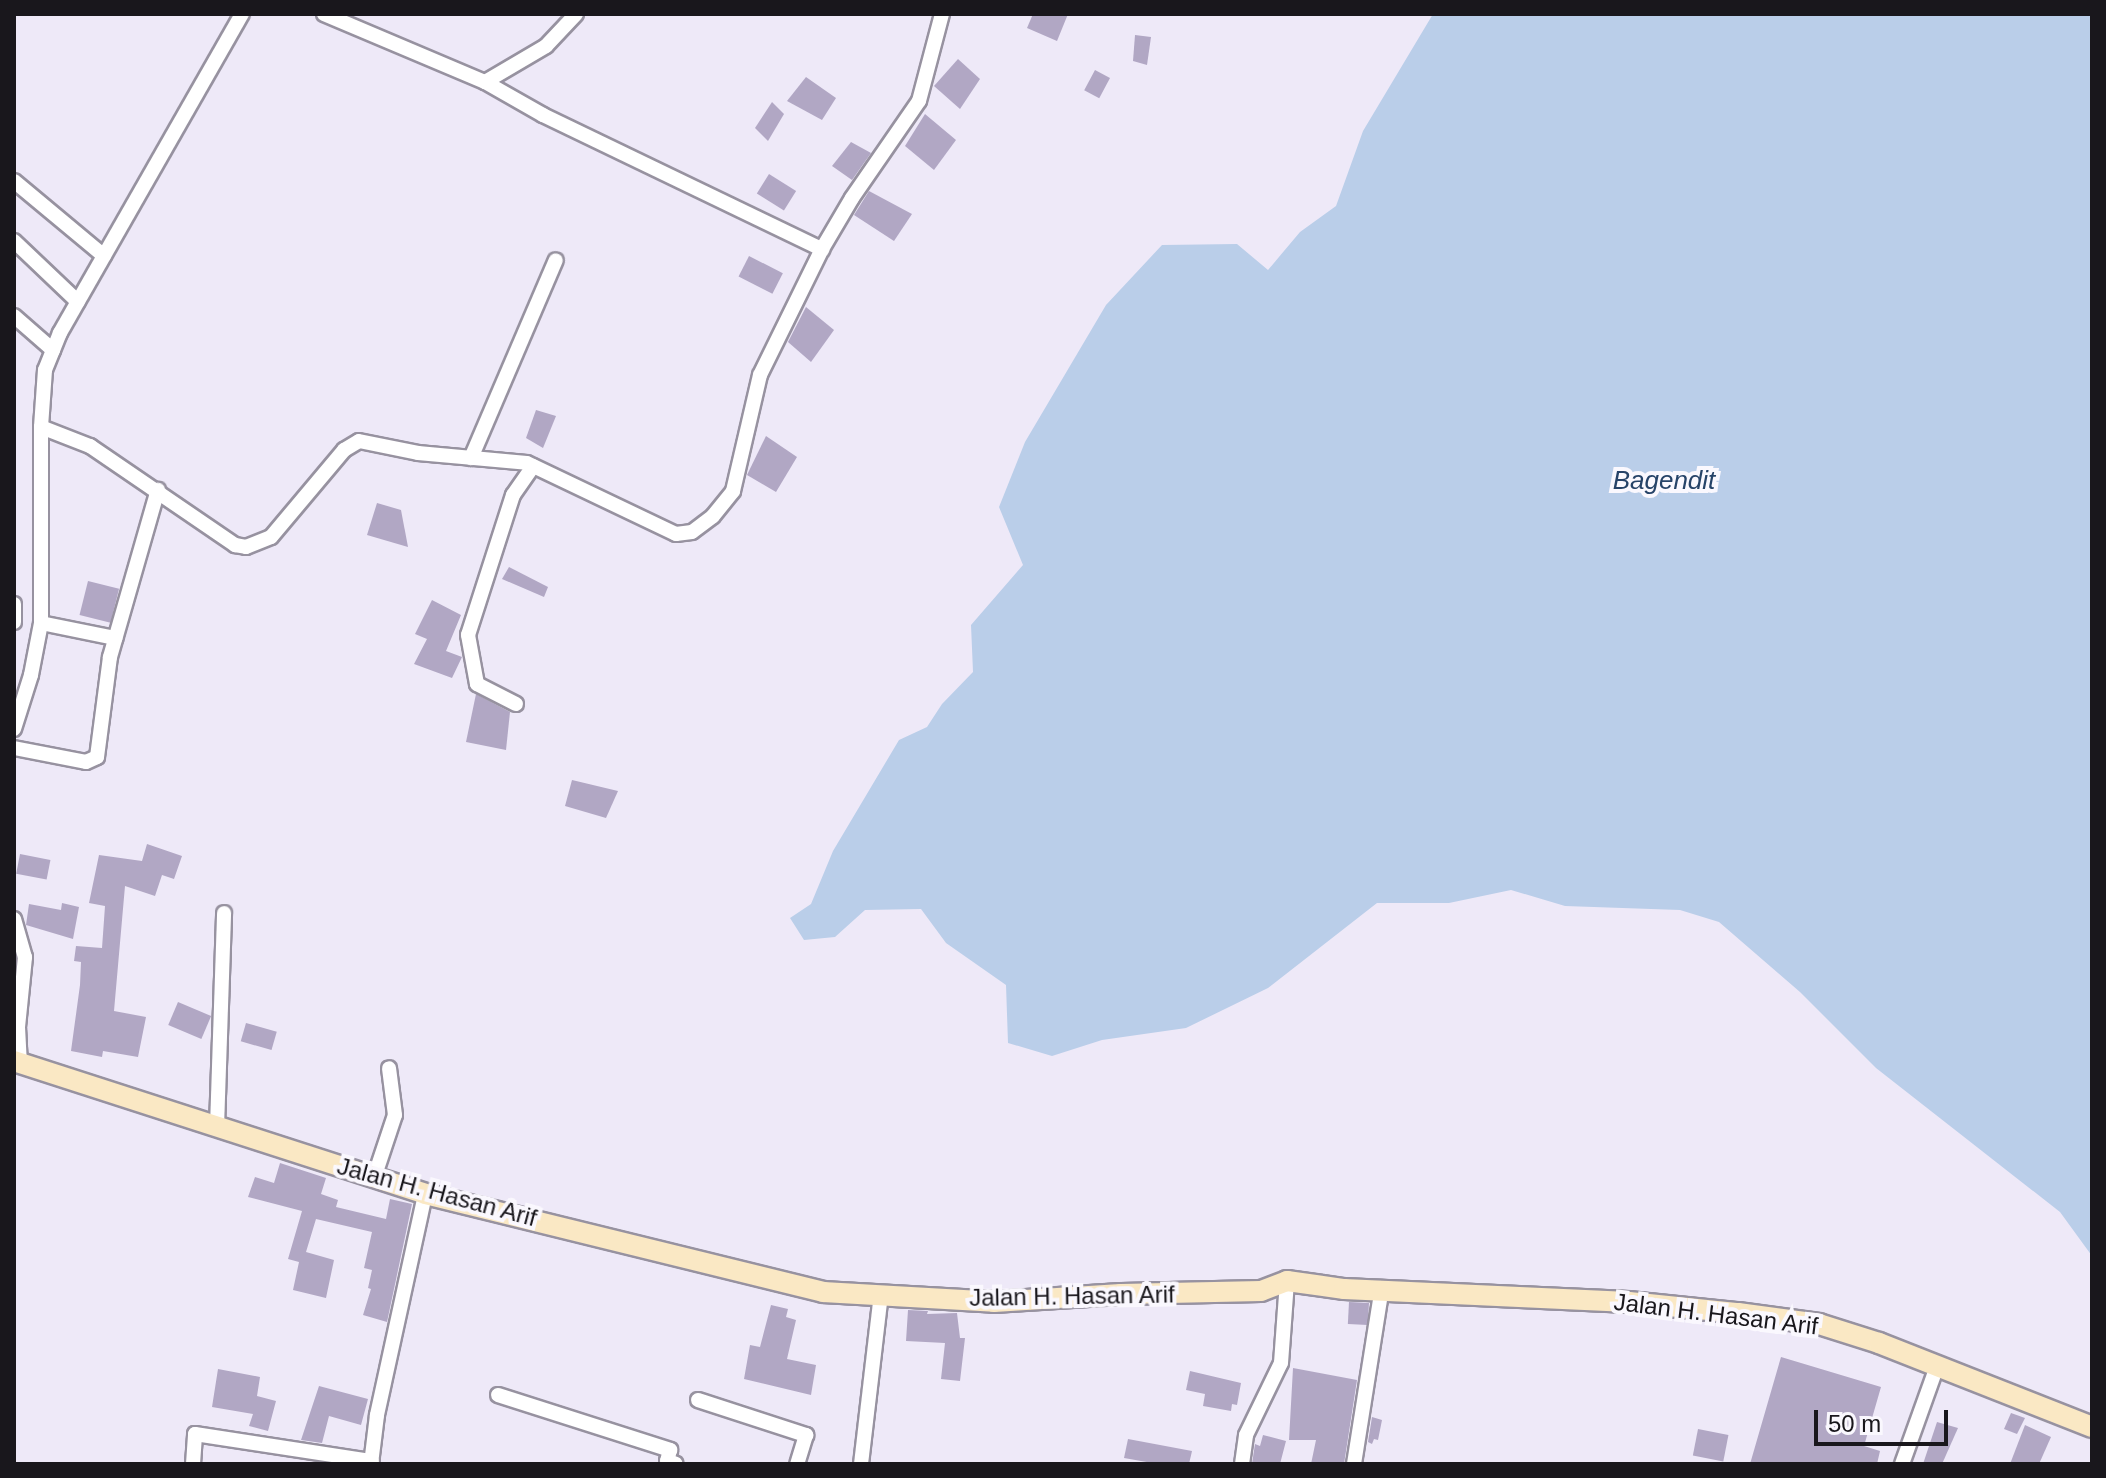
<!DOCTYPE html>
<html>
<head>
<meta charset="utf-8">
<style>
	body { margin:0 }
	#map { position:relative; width:2106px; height:1478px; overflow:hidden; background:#eee9f8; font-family:Arial,sans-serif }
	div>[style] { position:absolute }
	.water>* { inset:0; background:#bacee9 }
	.building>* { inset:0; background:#b1a7c4; transform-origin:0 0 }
	.roads { filter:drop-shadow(2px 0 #9792a0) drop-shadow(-2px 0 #9792a0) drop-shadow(0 2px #9792a0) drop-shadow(0 -2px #9792a0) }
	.street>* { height:14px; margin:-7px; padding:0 7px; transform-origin:7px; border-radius:7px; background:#fff }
	.secondary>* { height:20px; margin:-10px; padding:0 10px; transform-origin:10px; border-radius:10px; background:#fae8c4 }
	span { translate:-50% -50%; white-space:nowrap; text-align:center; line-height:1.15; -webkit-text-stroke:8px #faf8fe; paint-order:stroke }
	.street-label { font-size:24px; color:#19171c }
	.water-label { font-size:26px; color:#264368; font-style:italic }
	.frame { position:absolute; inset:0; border:16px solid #19171c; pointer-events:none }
	.scale { position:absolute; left:1814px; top:1410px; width:134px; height:36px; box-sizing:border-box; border:4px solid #19171c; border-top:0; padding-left:10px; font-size:24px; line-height:28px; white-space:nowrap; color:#19171c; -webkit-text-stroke:6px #faf8fe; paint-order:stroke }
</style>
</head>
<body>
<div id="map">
	<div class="water">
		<i style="clip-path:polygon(1433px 14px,2092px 14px,2092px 1256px,2060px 1212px,1876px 1068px,1800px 992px,1719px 922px,1680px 910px,1565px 906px,1511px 890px,1449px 903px,1377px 903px,1268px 988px,1186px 1028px,1102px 1040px,1052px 1056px,1008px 1043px,1006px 985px,946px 943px,921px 909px,865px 910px,835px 937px,804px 940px,790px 918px,811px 904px,833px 851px,899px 740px,927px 727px,942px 704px,973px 672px,971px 625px,1023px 565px,999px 507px,1025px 442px,1106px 305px,1162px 245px,1237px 244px,1268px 270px,1300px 232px,1336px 206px,1363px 131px)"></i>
	</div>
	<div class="building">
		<i style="clip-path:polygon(1033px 14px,1068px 14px,1057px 41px,1027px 28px)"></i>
		<i style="clip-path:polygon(1135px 35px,1151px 37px,1147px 65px,1133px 61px)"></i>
		<i style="clip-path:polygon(958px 59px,980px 79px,960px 109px,934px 86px)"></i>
		<i style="left:1095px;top:70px;width:17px;height:23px;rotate:28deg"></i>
		<i style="clip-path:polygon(806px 77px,836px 98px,822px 120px,787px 101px)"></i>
		<i style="clip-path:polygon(772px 102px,784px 114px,768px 141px,755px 128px)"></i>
		<i style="clip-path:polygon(925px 114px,956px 140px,934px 170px,905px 146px)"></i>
		<i style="clip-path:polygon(851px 142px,871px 153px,852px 180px,832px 166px)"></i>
		<i style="left:769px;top:174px;width:32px;height:23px;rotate:32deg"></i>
		<i style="clip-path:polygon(869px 191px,912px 214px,894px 241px,854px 215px)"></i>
		<i style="left:749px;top:256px;width:38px;height:23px;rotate:27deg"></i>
		<i style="clip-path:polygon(806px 307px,834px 330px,811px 362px,788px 342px)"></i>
		<i style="clip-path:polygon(536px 410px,556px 416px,543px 448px,526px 438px)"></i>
		<i style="clip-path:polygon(766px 436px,797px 457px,776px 492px,747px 475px)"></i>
		<i style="clip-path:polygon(377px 503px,401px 510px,408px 547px,367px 535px)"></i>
		<i style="clip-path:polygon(509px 567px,548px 587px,544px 597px,502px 579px)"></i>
		<i style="left:88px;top:581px;width:32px;height:35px;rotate:14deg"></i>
		<i style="clip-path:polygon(432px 600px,461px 615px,446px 651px,462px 657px,452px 678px,414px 664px,427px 639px,415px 634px)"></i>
		<i style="clip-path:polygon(476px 694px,510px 712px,506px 750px,466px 742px)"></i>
		<i style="clip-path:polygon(572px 780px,618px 791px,606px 818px,565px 806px)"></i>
		<i style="clip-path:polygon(147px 844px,182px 856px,174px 879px,162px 875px,155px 896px,125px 886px,114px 1011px,146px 1017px,138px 1057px,103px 1051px,102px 1057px,71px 1051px,80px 985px,81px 962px,74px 961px,76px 946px,102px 948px,105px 906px,89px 903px,99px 855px,142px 861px)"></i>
		<i style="left:20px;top:854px;width:31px;height:20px;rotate:11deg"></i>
		<i style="clip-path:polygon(62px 903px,79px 907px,73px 939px,26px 925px,29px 904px,61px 910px)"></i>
		<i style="left:178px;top:1002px;width:36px;height:25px;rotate:23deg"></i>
		<i style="left:246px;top:1023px;width:32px;height:19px;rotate:16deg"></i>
		<i style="clip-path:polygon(280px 1163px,326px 1178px,321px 1194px,338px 1200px,336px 1207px,386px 1219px,390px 1199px,412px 1204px,387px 1322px,363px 1315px,371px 1289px,368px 1288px,372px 1270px,364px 1268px,372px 1232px,316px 1219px,306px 1252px,334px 1260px,326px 1298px,293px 1290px,299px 1262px,288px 1259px,302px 1211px,248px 1197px,255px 1177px,274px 1183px)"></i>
		<i style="left:1349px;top:1302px;width:20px;height:22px;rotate:3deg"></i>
		<i style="clip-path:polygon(771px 1305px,788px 1309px,786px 1317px,796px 1320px,787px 1359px,816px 1365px,811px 1395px,744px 1379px,750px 1345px,760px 1347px)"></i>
		<i style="clip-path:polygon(908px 1310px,928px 1311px,927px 1314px,957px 1313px,960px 1338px,965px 1338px,960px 1381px,941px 1379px,945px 1343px,906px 1341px)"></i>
		<i style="clip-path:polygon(1781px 1357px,1881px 1387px,1864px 1446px,1880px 1451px,1877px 1464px,1750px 1464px)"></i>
		<i style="clip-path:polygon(1293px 1368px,1357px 1380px,1344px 1464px,1311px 1464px,1316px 1440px,1289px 1440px)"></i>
		<i style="clip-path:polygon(218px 1369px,260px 1377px,257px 1396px,276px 1401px,268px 1431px,249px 1426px,253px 1414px,212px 1407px)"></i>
		<i style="clip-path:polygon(1190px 1371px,1241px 1383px,1237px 1405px,1232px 1404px,1231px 1411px,1203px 1406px,1205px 1394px,1186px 1390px)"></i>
		<i style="clip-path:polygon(319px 1386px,368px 1399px,361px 1425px,329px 1416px,322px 1443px,301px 1440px)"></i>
		<i style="clip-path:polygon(2011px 1413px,2025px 1418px,2017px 1434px,2004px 1429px)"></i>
		<i style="clip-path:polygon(1372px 1417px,1382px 1420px,1378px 1440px,1374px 1439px,1372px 1444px,1368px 1442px)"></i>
		<i style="clip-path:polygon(1937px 1422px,1958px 1428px,1942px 1464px,1923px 1464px)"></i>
		<i style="clip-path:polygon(2025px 1425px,2051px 1437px,2039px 1464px,2010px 1464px)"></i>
		<i style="left:1698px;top:1429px;width:31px;height:27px;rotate:11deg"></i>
		<i style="clip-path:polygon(1263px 1435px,1286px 1441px,1280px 1464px,1252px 1464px,1255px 1444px,1260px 1446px)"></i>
		<i style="clip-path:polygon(1128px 1439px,1192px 1451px,1189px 1464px,1158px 1464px,1124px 1458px)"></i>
	</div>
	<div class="roads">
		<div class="street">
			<i style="left:324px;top:14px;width:175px;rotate:22.9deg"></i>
			<i style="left:485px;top:82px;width:71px;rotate:-30.5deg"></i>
			<i style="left:546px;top:46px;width:44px;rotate:-46.8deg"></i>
			<i style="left:485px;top:82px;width:67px;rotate:29.6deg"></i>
			<i style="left:543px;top:115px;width:310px;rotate:25.7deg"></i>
			<i style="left:14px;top:181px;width:117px;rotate:39.8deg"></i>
			<i style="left:14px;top:241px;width:88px;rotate:43.6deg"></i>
			<i style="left:14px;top:316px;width:52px;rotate:41.1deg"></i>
			<i style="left:41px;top:427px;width:53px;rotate:21.2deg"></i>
			<i style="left:90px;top:446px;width:176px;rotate:34.3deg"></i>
			<i style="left:235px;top:545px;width:11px;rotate:10deg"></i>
			<i style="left:246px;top:547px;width:27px;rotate:-22deg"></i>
			<i style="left:271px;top:537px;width:114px;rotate:-50deg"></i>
			<i style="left:344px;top:450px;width:17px;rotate:-31deg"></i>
			<i style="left:359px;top:441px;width:60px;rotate:11.5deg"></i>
			<i style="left:418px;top:453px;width:109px;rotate:5.2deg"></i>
			<i style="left:527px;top:463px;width:165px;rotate:25.5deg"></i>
			<i style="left:676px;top:534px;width:16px;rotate:-7deg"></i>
			<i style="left:692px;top:532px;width:26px;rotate:-37deg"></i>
			<i style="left:713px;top:516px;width:32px;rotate:-51deg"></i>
			<i style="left:733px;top:491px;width:119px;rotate:-76.9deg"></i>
			<i style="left:760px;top:375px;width:140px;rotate:-63.8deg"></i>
			<i style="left:822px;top:249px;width:59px;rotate:-59.5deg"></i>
			<i style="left:852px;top:198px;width:118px;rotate:-55.4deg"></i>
			<i style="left:919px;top:101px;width:90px;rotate:-75.2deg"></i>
			<i style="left:471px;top:458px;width:215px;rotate:-66.8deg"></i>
			<i style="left:14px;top:604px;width:18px;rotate:90deg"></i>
			<i style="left:41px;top:623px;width:76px;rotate:11.5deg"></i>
			<i style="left:516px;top:704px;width:44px;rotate:-152.9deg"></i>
			<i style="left:477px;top:684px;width:50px;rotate:-100.4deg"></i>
			<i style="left:468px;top:635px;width:147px;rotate:-72.2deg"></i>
			<i style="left:513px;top:495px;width:35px;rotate:-55deg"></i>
			<i style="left:14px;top:729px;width:57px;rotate:-72.5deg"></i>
			<i style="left:31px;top:675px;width:53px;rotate:-79.1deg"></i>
			<i style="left:41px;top:623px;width:196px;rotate:-90deg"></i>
			<i style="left:41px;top:427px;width:57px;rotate:-86deg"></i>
			<i style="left:45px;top:370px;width:40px;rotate:-68deg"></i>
			<i style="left:60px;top:333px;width:367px;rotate:-60.3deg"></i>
			<i style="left:14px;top:748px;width:73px;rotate:11deg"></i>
			<i style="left:86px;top:762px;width:12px;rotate:-24deg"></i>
			<i style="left:97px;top:757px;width:101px;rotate:-82.6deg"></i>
			<i style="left:110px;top:657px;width:174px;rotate:-74deg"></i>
			<i style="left:14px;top:919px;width:40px;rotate:74deg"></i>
			<i style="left:25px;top:957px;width:70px;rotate:95.7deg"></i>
			<i style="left:18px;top:1027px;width:36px;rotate:87deg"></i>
			<i style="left:217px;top:1127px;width:214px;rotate:-88.1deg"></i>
			<i style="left:374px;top:1178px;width:66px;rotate:-71.6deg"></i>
			<i style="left:395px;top:1115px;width:47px;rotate:-97.3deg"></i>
			<i style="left:498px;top:1395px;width:181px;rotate:17.7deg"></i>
			<i style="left:670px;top:1450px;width:11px;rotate:105deg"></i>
			<i style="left:667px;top:1461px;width:9px;rotate:18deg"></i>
			<i style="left:698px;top:1400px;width:114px;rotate:18deg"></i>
			<i style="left:806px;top:1435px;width:30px;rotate:107deg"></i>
			<i style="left:193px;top:1464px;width:30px;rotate:-86deg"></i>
			<i style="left:195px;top:1434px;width:179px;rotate:8.7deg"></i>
			<i style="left:371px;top:1464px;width:49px;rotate:-83deg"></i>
			<i style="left:377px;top:1415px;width:226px;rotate:-77.7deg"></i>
			<i style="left:861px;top:1464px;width:171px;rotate:-83.3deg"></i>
			<i style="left:1242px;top:1464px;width:29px;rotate:-82deg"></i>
			<i style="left:1246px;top:1435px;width:80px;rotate:-64.1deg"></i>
			<i style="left:1281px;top:1363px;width:82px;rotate:-85.8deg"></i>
			<i style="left:1354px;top:1464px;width:178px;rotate:-81deg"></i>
			<i style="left:1902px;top:1464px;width:104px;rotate:-70.3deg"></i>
		</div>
		<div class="secondary">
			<i style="left:14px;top:1061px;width:432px;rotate:17.9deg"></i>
			<i style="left:425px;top:1194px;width:410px;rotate:13.8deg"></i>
			<i style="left:823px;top:1292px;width:171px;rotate:3.3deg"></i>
			<i style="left:994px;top:1302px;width:127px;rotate:-3.6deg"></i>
			<i style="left:1121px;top:1294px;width:140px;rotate:-1.2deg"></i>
			<i style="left:1261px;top:1291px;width:28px;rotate:-21deg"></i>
			<i style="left:1287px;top:1281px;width:58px;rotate:8deg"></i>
			<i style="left:1344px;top:1289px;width:285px;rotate:2.6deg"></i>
			<i style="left:1629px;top:1302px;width:110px;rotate:5.8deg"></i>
			<i style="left:1738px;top:1313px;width:82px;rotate:7.7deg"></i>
			<i style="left:1819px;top:1324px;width:63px;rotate:17.6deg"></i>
			<i style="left:1879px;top:1343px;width:229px;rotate:21.5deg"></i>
		</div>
	</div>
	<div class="street-label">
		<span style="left:437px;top:1192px;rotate:15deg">Jalan H. Hasan Arif</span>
		<span style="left:1072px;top:1296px;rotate:-1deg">Jalan H. Hasan Arif</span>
		<span style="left:1716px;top:1314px;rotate:7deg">Jalan H. Hasan Arif</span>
	</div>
	<div class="water-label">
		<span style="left:1664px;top:481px">Bagendit</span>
	</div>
	<div class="frame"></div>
	<div class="scale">50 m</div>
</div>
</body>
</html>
